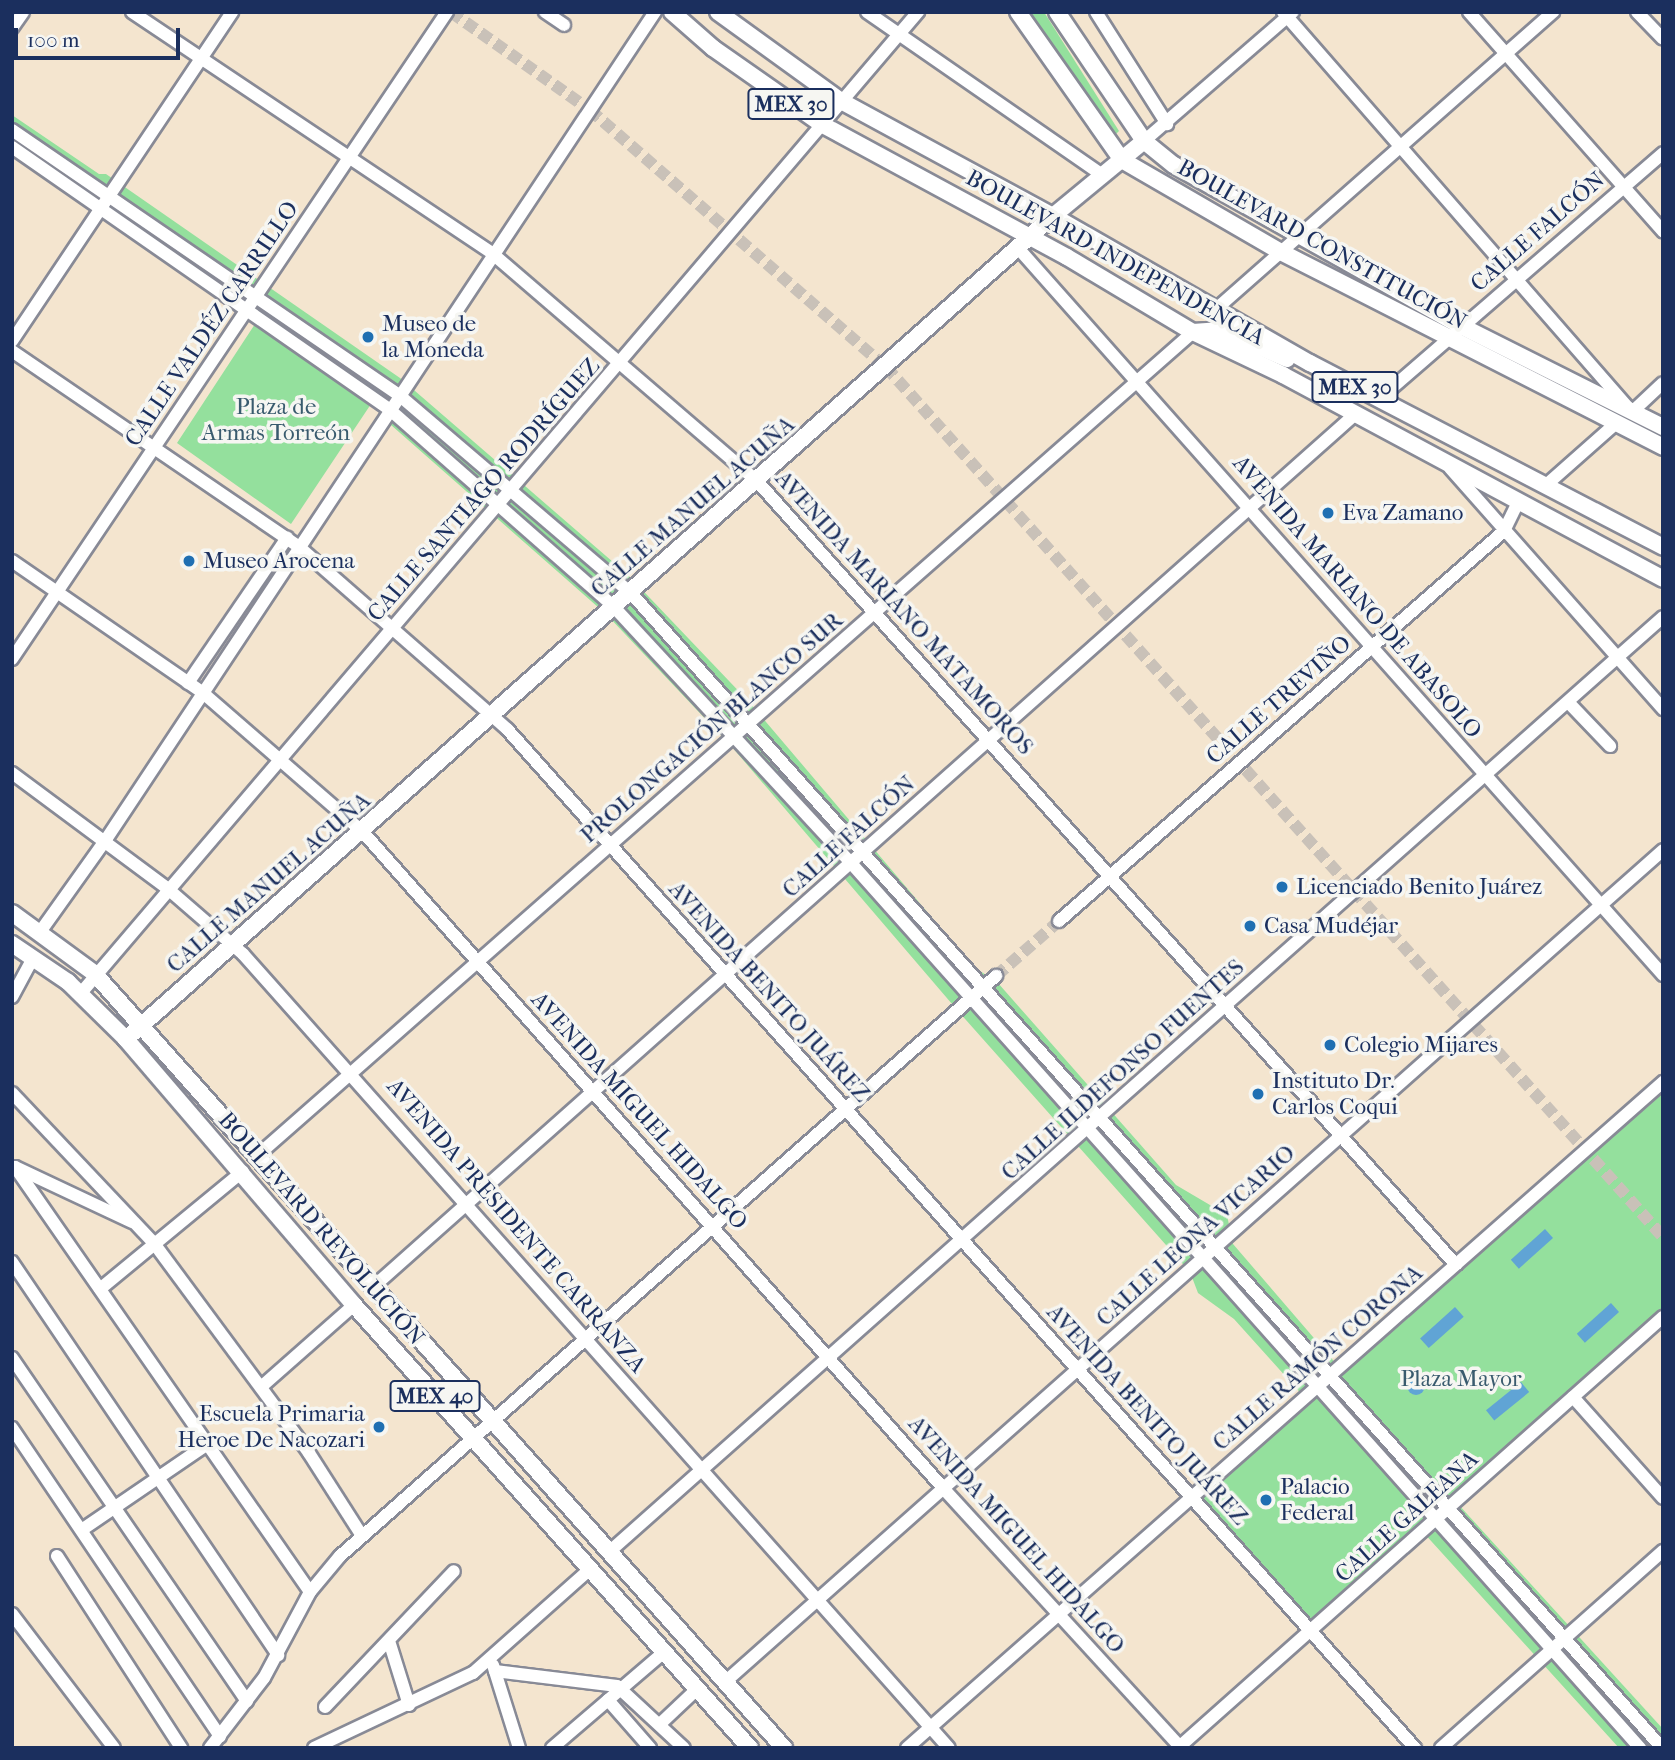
<!DOCTYPE html>
<html>
<head>
<meta charset="utf-8">
<style>
	body { margin:0 }
	#map { position:relative; width:1675px; height:1760px; overflow:hidden; background:#f4e5cf; font-family:"IM FELL French Canon",serif }
	div>[style] { position:absolute }
	.green>* { inset:0; background:#94e09d }
	.water>* { inset:0; background:#60a4d5; transform-origin:0 0 }
	.round { border-radius:50% }
	.minor-tunnel>* { height:12px; margin-top:-6px; transform-origin:0; background:repeating-linear-gradient(90deg,#c9c1b8 0 12px,transparent 0 18px) }
	.roads { filter:drop-shadow(2px 0 #888a96) drop-shadow(-2px 0 #888a96) drop-shadow(0 2px #888a96) drop-shadow(0 -2px #888a96) }
	.minor>* { height:12px; margin:-6px; padding:0 6px; transform-origin:6px; border-radius:6px; background:#fff }
	.major>* { height:16px; margin:-8px; padding:0 8px; transform-origin:8px; border-radius:8px; background:#fff }
	.dots>* { width:19px; height:19px; translate:-50% -50%; box-sizing:border-box; border:4px solid #f6f6f2; border-radius:50% }
	span { translate:-50% -50%; white-space:nowrap; text-align:center; line-height:1.15; -webkit-text-stroke:7px #f6f6f2; paint-order:stroke }
	.shield-label span { padding:2px 5px; background:#f6f6f2; border:2px solid; border-radius:5px; -webkit-text-stroke-width:0 }
	.shield-label { font-size:21px; color:#1b2f5e; font-weight:700 }
	.street-label { font-size:23px; color:#1b2f5e }
	.poi-label { font-size:23px; color:#1b2f5e }
	.left { translate:0 -50%; text-align:left }
	.right { translate:-100% -50%; text-align:right }
	.park-label { font-size:23px; color:#395b6e }
	.frame { position:absolute; inset:0; border:14px solid #1b2f5e; pointer-events:none }
	.scale { position:absolute; left:14px; top:28px; width:166px; height:32px; box-sizing:border-box; border:4px solid #1b2f5e; border-top:0; padding-left:9px; font-size:21px; line-height:24px; white-space:nowrap; color:#1b2f5e; -webkit-text-stroke:5px #f6f6f2; paint-order:stroke }
</style>
</head>
<body>
<div id="map">
	<div class="green">
		<i style="clip-path:polygon(1028px 12px,1044px 12px,1119px 131px,1115px 135px,1087px 104px)"></i>
		<i style="clip-path:polygon(12px 115px,99px 174px,106px 174px,400px 378px,628px 575px,750px 703px,974px 967px,998px 983px,1176px 1185px,1227px 1215px,1233px 1244px,1338px 1366px,1663px 1083px,1663px 1319px,1458px 1504px,1663px 1729px,1663px 1748px,1619px 1748px,1422px 1531px,1311px 1626px,1195px 1497px,1305px 1398px,1234px 1319px,1198px 1293px,1190px 1272px,958px 1011px,732px 747px,607px 615px,391px 425px,395px 420px,371px 404px,291px 524px,177px 443px,255px 324px,12px 153px)"></i>
	</div>
	<div class="water">
		<i style="left:1545px;top:1229px;width:12px;height:46px;rotate:48deg"></i>
		<i style="left:1611px;top:1303px;width:12px;height:46px;rotate:48deg"></i>
		<i style="left:1455px;top:1307px;width:13px;height:47px;rotate:48deg"></i>
		<i class="round" style="left:1407px;top:1377px;width:18px;height:18px"></i>
		<i style="left:1521px;top:1382px;width:13px;height:45px;rotate:51deg"></i>
	</div>
	<div class="minor-tunnel">
		<i style="left:451px;top:12px;width:170px;rotate:35.2deg"></i>
		<i style="left:590px;top:110px;width:392px;rotate:41deg"></i>
		<i style="left:886px;top:367px;width:1166px;rotate:48.23deg"></i>
		<i style="left:996px;top:976px;width:84px;rotate:-41.1deg"></i>
	</div>
	<div class="roads">
		<div class="minor">
			<i style="left:132px;top:12px;width:435px;rotate:33.8deg"></i>
			<i style="left:493px;top:254px;width:348px;rotate:40.7deg"></i>
			<i style="left:757px;top:481px;width:1050px;rotate:48.28deg"></i>
			<i style="left:545px;top:12px;width:23px;rotate:34deg"></i>
			<i style="left:867px;top:12px;width:288px;rotate:34.7deg"></i>
			<i style="left:1096px;top:12px;width:133px;rotate:57.6deg"></i>
			<i style="left:1283px;top:12px;width:531px;rotate:48.9deg"></i>
			<i style="left:1632px;top:412px;width:42px;rotate:-43.1deg"></i>
			<i style="left:1469px;top:12px;width:293px;rotate:48.5deg"></i>
			<i style="left:1637px;top:12px;width:37px;rotate:46deg"></i>
			<i style="left:12px;top:28px;width:19px;rotate:-55deg"></i>
			<i style="left:12px;top:130px;width:469px;rotate:34.4deg"></i>
			<i style="left:399px;top:395px;width:304px;rotate:40.5deg"></i>
			<i style="left:630px;top:592px;width:1550px;rotate:48.24deg"></i>
			<i style="left:1144px;top:141px;width:197px;rotate:-40.9deg"></i>
			<i style="left:12px;top:147px;width:459px;rotate:34.8deg"></i>
			<i style="left:389px;top:409px;width:300px;rotate:41.3deg"></i>
			<i style="left:614px;top:607px;width:349px;rotate:47.2deg"></i>
			<i style="left:851px;top:863px;width:1186px;rotate:48.28deg"></i>
			<i style="left:1018px;top:248px;width:972px;rotate:48.42deg"></i>
			<i style="left:1215px;top:310px;width:451px;rotate:-41.4deg"></i>
			<i style="left:12px;top:341px;width:396px;rotate:-56.2deg"></i>
			<i style="left:12px;top:351px;width:346px;rotate:34.3deg"></i>
			<i style="left:298px;top:546px;width:278px;rotate:41.2deg"></i>
			<i style="left:507px;top:729px;width:1365px;rotate:48.3deg"></i>
			<i style="left:1378px;top:400px;width:377px;rotate:-40.9deg"></i>
			<i style="left:1450px;top:468px;width:322px;rotate:48.5deg"></i>
			<i style="left:1545px;top:486px;width:94px;rotate:-41.5deg"></i>
			<i style="left:12px;top:561px;width:232px;rotate:34.6deg"></i>
			<i style="left:203px;top:693px;width:211px;rotate:41deg"></i>
			<i style="left:362px;top:831px;width:877px;rotate:48.51deg"></i>
			<i style="left:943px;top:1488px;width:352px;rotate:47.5deg"></i>
			<i style="left:12px;top:659px;width:780px;rotate:-56.09deg"></i>
			<i style="left:188px;top:683px;width:176px;rotate:-55.7deg"></i>
			<i style="left:1568px;top:702px;width:61px;rotate:46.3deg"></i>
			<i style="left:12px;top:773px;width:194px;rotate:36.6deg"></i>
			<i style="left:168px;top:889px;width:99px;rotate:40.9deg"></i>
			<i style="left:243px;top:954px;width:1062px;rotate:48.36deg"></i>
			<i style="left:1059px;top:921px;width:592px;rotate:-41.23deg"></i>
			<i style="left:1504px;top:531px;width:30px;rotate:-64deg"></i>
			<i style="left:40px;top:932px;width:112px;rotate:-54.5deg"></i>
			<i style="left:105px;top:841px;width:995px;rotate:-56.44deg"></i>
			<i style="left:81px;top:993px;width:1290px;rotate:-49.53deg"></i>
			<i style="left:12px;top:997px;width:44px;rotate:-61.7deg"></i>
			<i style="left:12px;top:1093px;width:205px;rotate:46.6deg"></i>
			<i style="left:153px;top:1242px;width:262px;rotate:53.5deg"></i>
			<i style="left:309px;top:1453px;width:98px;rotate:57.4deg"></i>
			<i style="left:258px;top:1155px;width:1246px;rotate:-41.35deg"></i>
			<i style="left:15px;top:1167px;width:517px;rotate:55.23deg"></i>
			<i style="left:15px;top:1167px;width:129px;rotate:25.2deg"></i>
			<i style="left:12px;top:1262px;width:475px;rotate:55.9deg"></i>
			<i style="left:372px;top:1288px;width:1313px;rotate:-41.63deg"></i>
			<i style="left:100px;top:1289px;width:185px;rotate:-39.5deg"></i>
			<i style="left:12px;top:1358px;width:416px;rotate:55.6deg"></i>
			<i style="left:261px;top:1387px;width:124px;rotate:-41.4deg"></i>
			<i style="left:1573px;top:1397px;width:135px;rotate:48.3deg"></i>
			<i style="left:12px;top:1428px;width:372px;rotate:56deg"></i>
			<i style="left:83px;top:1529px;width:153px;rotate:-34.3deg"></i>
			<i style="left:609px;top:1552px;width:1409px;rotate:-41.58deg"></i>
			<i style="left:57px;top:1556px;width:229px;rotate:57.1deg"></i>
			<i style="left:12px;top:1614px;width:168px;rotate:52.7deg"></i>
			<i style="left:390px;top:1644px;width:64px;rotate:72.7deg"></i>
			<i style="left:493px;top:1665px;width:87px;rotate:72.6deg"></i>
			<i style="left:495px;top:1671px;width:123px;rotate:7deg"></i>
			<i style="left:617px;top:1686px;width:91px;rotate:42.8deg"></i>
			<i style="left:725px;top:1682px;width:1254px;rotate:-41.57deg"></i>
			<i style="left:608px;top:1700px;width:64px;rotate:48.8deg"></i>
			<i style="left:325px;top:1707px;width:187px;rotate:-46.5deg"></i>
			<i style="left:660px;top:1724px;width:51px;rotate:-43.4deg"></i>
			<i style="left:210px;top:1748px;width:88px;rotate:-52.4deg"></i>
			<i style="left:264px;top:1678px;width:98px;rotate:-61.9deg"></i>
			<i style="left:310px;top:1592px;width:47px;rotate:-50.2deg"></i>
			<i style="left:340px;top:1556px;width:876px;rotate:-41.48deg"></i>
			<i style="left:314px;top:1748px;width:176px;rotate:-25.3deg"></i>
			<i style="left:473px;top:1673px;width:157px;rotate:-41.6deg"></i>
			<i style="left:552px;top:1748px;width:148px;rotate:-40.6deg"></i>
			<i style="left:907px;top:1748px;width:1008px;rotate:-41.38deg"></i>
			<i style="left:1178px;top:1748px;width:649px;rotate:-41.63deg"></i>
			<i style="left:1441px;top:1748px;width:297px;rotate:-41.6deg"></i>
		</div>
		<div class="major">
			<i style="left:672px;top:12px;width:55px;rotate:41.3deg"></i>
			<i style="left:713px;top:48px;width:134px;rotate:35deg"></i>
			<i style="left:823px;top:125px;width:277px;rotate:28.4deg"></i>
			<i style="left:1067px;top:257px;width:147px;rotate:30.8deg"></i>
			<i style="left:1193px;top:332px;width:100px;rotate:25.5deg"></i>
			<i style="left:1283px;top:375px;width:431px;rotate:28.2deg"></i>
			<i style="left:718px;top:12px;width:152px;rotate:35.9deg"></i>
			<i style="left:841px;top:101px;width:241px;rotate:28.5deg"></i>
			<i style="left:1053px;top:216px;width:296px;rotate:29.8deg"></i>
			<i style="left:1310px;top:363px;width:398px;rotate:27.5deg"></i>
			<i style="left:1018px;top:12px;width:181px;rotate:54.9deg"></i>
			<i style="left:1122px;top:160px;width:184px;rotate:30.1deg"></i>
			<i style="left:1281px;top:252px;width:429px;rotate:27deg"></i>
			<i style="left:1057px;top:12px;width:156px;rotate:56deg"></i>
			<i style="left:1144px;top:141px;width:38px;rotate:39deg"></i>
			<i style="left:1174px;top:165px;width:329px;rotate:29.3deg"></i>
			<i style="left:1461px;top:326px;width:226px;rotate:26.6deg"></i>
			<i style="left:1193px;top:332px;width:28px;rotate:-4deg"></i>
			<i style="left:1221px;top:330px;width:72px;rotate:23.7deg"></i>
			<i style="left:12px;top:913px;width:102px;rotate:36.2deg"></i>
			<i style="left:94px;top:973px;width:1038px;rotate:48.32deg"></i>
			<i style="left:12px;top:944px;width:68px;rotate:34.2deg"></i>
			<i style="left:68px;top:982px;width:81px;rotate:44.5deg"></i>
			<i style="left:126px;top:1039px;width:350px;rotate:49.4deg"></i>
			<i style="left:354px;top:1305px;width:594px;rotate:48.21deg"></i>
			<i style="left:126px;top:1039px;width:1240px;rotate:-41.6deg"></i>
			<i style="left:1053px;top:216px;width:118px;rotate:-39.5deg"></i>
		</div>
	</div>
	<div class="dots">
		<i style="left:368px;top:337px;background:#1f6fb2"></i>
		<i style="left:1328px;top:513px;background:#1f6fb2"></i>
		<i style="left:189px;top:561px;background:#1f6fb2"></i>
		<i style="left:1282px;top:887px;background:#1f6fb2"></i>
		<i style="left:1250px;top:926px;background:#1f6fb2"></i>
		<i style="left:1330px;top:1045px;background:#1f6fb2"></i>
		<i style="left:1258px;top:1094px;background:#1f6fb2"></i>
		<i style="left:379px;top:1427px;background:#1f6fb2"></i>
		<i style="left:1266px;top:1500px;background:#1f6fb2"></i>
	</div>
	<div class="shield-label">
		<span style="left:791px;top:104px">MEX 30</span>
		<span style="left:1355px;top:387px">MEX 30</span>
		<span style="left:435px;top:1396px">MEX 40</span>
	</div>
	<div class="street-label">
		<span style="left:1538px;top:232px;rotate:-41deg">CALLE FALCÓN</span>
		<span style="left:1322px;top:245px;rotate:29deg">BOULEVARD CONSTITUCIÓN</span>
		<span style="left:1115px;top:258px;rotate:29deg">BOULEVARD INDEPENDENCIA</span>
		<span style="left:212px;top:324px;rotate:-56deg">CALLE VALDÉZ CARRILLO</span>
		<span style="left:484px;top:490px;rotate:-49deg">CALLE SANTIAGO RODRÍGUEZ</span>
		<span style="left:693px;top:507px;rotate:-41deg">CALLE MANUEL ACUÑA</span>
		<span style="left:1357px;top:597px;rotate:49deg">AVENIDA MARIANO DE ABASOLO</span>
		<span style="left:904px;top:613px;rotate:48deg">AVENIDA MARIANO MATAMOROS</span>
		<span style="left:1279px;top:700px;rotate:-41deg">CALLE TREVIÑO</span>
		<span style="left:712px;top:728px;rotate:-41deg">PROLONGACIÓN BLANCO SUR</span>
		<span style="left:849px;top:837px;rotate:-42deg">CALLE FALCÓN</span>
		<span style="left:269px;top:883px;rotate:-41deg">CALLE MANUEL ACUÑA</span>
		<span style="left:769px;top:992px;rotate:48deg">AVENIDA BENITO JUÁREZ</span>
		<span style="left:1123px;top:1070px;rotate:-42deg">CALLE ILDEFONSO FUENTES</span>
		<span style="left:639px;top:1111px;rotate:48deg">AVENIDA MIGUEL HIDALGO</span>
		<span style="left:516px;top:1226px;rotate:49deg">AVENIDA PRESIDENTE CARRANZA</span>
		<span style="left:321px;top:1229px;rotate:49deg">BOULEVARD REVOLUCIÓN</span>
		<span style="left:1196px;top:1236px;rotate:-42deg">CALLE LEONA VICARIO</span>
		<span style="left:1318px;top:1358px;rotate:-41deg">CALLE RAMÓN CORONA</span>
		<span style="left:1147px;top:1415px;rotate:48deg">AVENIDA BENITO JUÁREZ</span>
		<span style="left:1407px;top:1517px;rotate:-42deg">CALLE GALEANA</span>
		<span style="left:1016px;top:1535px;rotate:48deg">AVENIDA MIGUEL HIDALGO</span>
	</div>
	<div class="poi-label">
		<span class="left" style="left:382px;top:337px">Museo de<br>la Moneda</span>
		<span class="left" style="left:1342px;top:513px">Eva Zamano</span>
		<span class="left" style="left:203px;top:561px">Museo Arocena</span>
		<span class="left" style="left:1296px;top:887px">Licenciado Benito Juárez</span>
		<span class="left" style="left:1264px;top:926px">Casa Mudéjar</span>
		<span class="left" style="left:1344px;top:1045px">Colegio Mijares</span>
		<span class="left" style="left:1272px;top:1094px">Instituto Dr.<br>Carlos Coqui</span>
		<span class="right" style="left:365px;top:1427px">Escuela Primaria<br>Heroe De Nacozari</span>
		<span class="left" style="left:1280px;top:1500px">Palacio<br>Federal</span>
	</div>
	<div class="park-label">
		<span style="left:276px;top:420px">Plaza de<br>Armas Torreón</span>
		<span style="left:1461px;top:1379px">Plaza Mayor</span>
	</div>
	<div class="frame"></div>
	<div class="scale">100 m</div>
</div>
</body>
</html>
